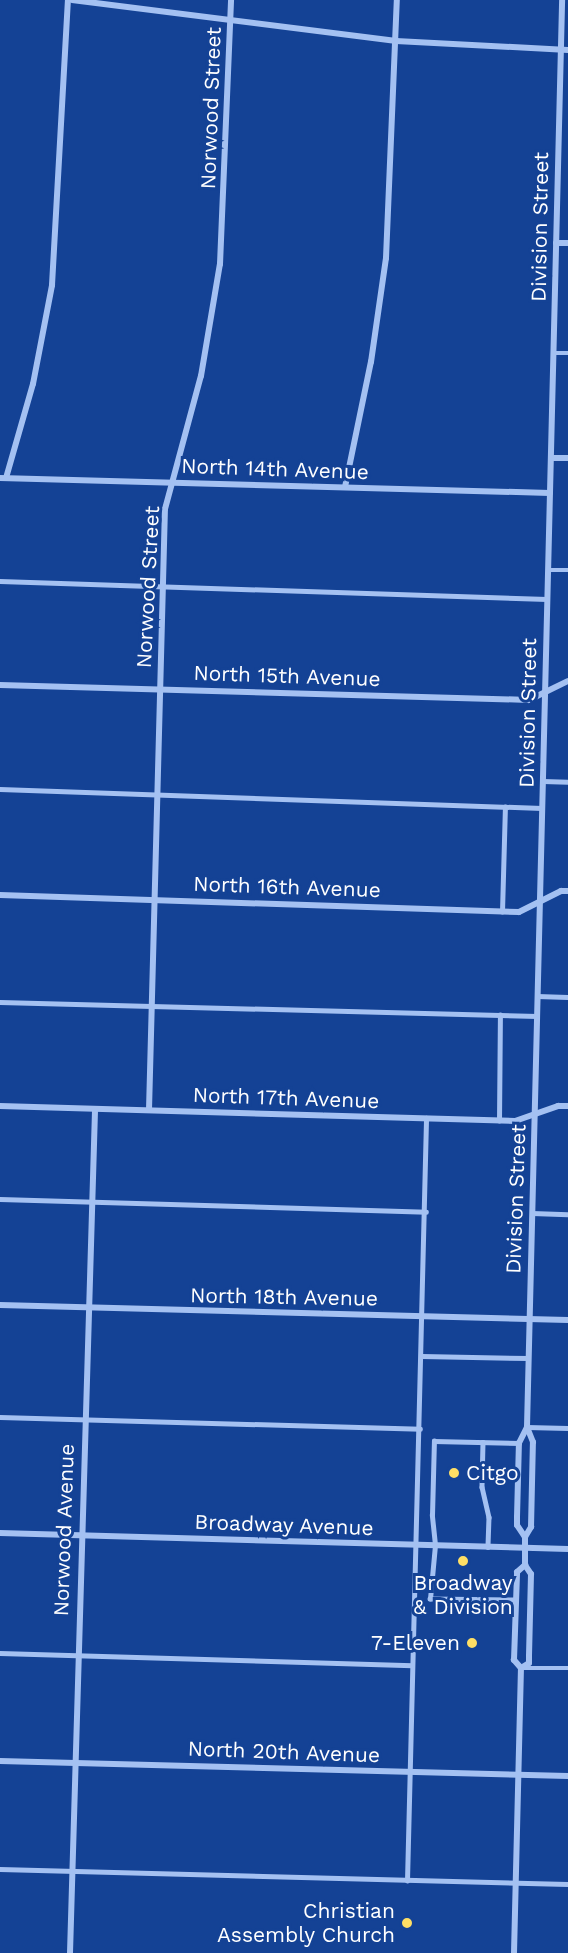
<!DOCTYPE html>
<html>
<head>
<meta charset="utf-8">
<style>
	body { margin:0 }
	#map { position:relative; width:568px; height:1953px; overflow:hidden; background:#144295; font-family:"Work Sans",sans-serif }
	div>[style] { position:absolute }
	.lane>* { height:4.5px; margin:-2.25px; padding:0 2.25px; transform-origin:2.25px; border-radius:2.25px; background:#a4c1f2 }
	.street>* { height:6px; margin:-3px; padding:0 3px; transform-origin:3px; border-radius:3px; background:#a4c1f2 }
	.dots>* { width:16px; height:16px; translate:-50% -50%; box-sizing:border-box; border:3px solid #144295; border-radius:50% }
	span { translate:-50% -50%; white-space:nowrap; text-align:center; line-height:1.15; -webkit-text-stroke:6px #144295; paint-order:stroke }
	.street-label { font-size:21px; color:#fff }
	.poi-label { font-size:21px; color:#fff }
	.left { translate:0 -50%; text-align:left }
	.right { translate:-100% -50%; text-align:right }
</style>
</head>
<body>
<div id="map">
	<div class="lane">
		<i style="left:553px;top:353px;width:15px"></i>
		<i style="left:548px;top:570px;width:20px"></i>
		<i style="left:0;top:581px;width:547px;rotate:1.88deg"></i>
		<i style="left:543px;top:781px;width:25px;rotate:2deg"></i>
		<i style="left:0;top:789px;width:542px;rotate:2.01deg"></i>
		<i style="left:502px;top:912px;width:105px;rotate:-88.4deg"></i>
		<i style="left:537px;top:996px;width:31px;rotate:2deg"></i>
		<i style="left:0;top:1002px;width:537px;rotate:1.49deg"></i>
		<i style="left:499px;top:1121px;width:106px;rotate:-89.5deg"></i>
		<i style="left:0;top:1199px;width:426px;rotate:1.7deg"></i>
		<i style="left:532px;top:1213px;width:36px;rotate:2deg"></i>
		<i style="left:422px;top:1356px;width:106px;rotate:1.1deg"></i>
		<i style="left:0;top:1417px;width:420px;rotate:1.6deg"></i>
		<i style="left:527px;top:1427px;width:41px;rotate:1.4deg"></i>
		<i style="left:483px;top:1442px;width:45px;rotate:91.3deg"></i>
		<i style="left:482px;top:1487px;width:31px;rotate:77deg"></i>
		<i style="left:489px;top:1517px;width:30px;rotate:92deg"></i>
		<i style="left:516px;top:1600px;width:86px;rotate:-179.3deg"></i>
		<i style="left:430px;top:1599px;width:54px;rotate:-84.7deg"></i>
		<i style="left:435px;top:1545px;width:30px;rotate:-96deg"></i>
		<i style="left:432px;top:1515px;width:74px;rotate:-88.5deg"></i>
		<i style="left:434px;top:1441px;width:85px;rotate:1.3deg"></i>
		<i style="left:0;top:1653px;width:412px;rotate:1.7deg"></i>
		<i style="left:523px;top:1668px;width:45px"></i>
		<i style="left:0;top:1869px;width:568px;rotate:1.51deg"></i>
		<i style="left:407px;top:1881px;width:763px;rotate:-88.57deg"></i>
	</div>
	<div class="street">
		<i style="left:72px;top:0;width:327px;rotate:7.2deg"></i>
		<i style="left:396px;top:41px;width:172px;rotate:3deg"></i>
		<i style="left:556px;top:243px;width:12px"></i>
		<i style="left:551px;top:458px;width:17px"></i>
		<i style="left:0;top:478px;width:550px;rotate:1.56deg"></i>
		<i style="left:6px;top:478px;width:98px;rotate:-74deg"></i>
		<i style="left:33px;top:384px;width:101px;rotate:-79.1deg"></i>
		<i style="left:52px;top:285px;width:285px;rotate:-86.8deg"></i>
		<i style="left:345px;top:487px;width:128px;rotate:-78.3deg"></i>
		<i style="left:371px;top:362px;width:105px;rotate:-81.8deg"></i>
		<i style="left:386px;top:258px;width:258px;rotate:-87.6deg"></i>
		<i style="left:0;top:685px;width:529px;rotate:1.62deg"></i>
		<i style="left:529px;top:700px;width:43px;rotate:-26deg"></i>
		<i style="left:0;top:895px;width:519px;rotate:1.88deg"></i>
		<i style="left:519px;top:912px;width:47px;rotate:-26.6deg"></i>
		<i style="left:561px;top:891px;width:7px"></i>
		<i style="left:0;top:1106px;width:515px;rotate:1.67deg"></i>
		<i style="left:515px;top:1121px;width:46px;rotate:-19.2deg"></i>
		<i style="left:558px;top:1106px;width:10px"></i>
		<i style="left:149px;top:1110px;width:601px;rotate:-88.48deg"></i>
		<i style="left:165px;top:509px;width:138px;rotate:-74.9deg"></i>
		<i style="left:201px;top:376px;width:114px;rotate:-80.4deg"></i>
		<i style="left:220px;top:264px;width:264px;rotate:-87.6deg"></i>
		<i style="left:0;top:1305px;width:568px;rotate:1.51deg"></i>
		<i style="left:0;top:1533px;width:568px;rotate:1.61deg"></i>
		<i style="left:525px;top:1537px;width:14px;rotate:-124deg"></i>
		<i style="left:517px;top:1525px;width:8px;rotate:-90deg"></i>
		<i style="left:517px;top:1517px;width:74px;rotate:-88.5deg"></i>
		<i style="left:519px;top:1443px;width:18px;rotate:-63deg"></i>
		<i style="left:527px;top:1427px;width:1427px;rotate:-88.59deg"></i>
		<i style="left:521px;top:1668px;width:9px;rotate:-32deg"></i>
		<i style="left:529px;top:1663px;width:7px;rotate:-90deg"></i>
		<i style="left:529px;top:1656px;width:82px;rotate:-88.6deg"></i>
		<i style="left:531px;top:1574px;width:11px;rotate:-124deg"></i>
		<i style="left:525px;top:1565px;width:28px;rotate:-90deg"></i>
		<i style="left:525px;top:1537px;width:12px;rotate:-59deg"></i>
		<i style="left:531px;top:1527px;width:85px;rotate:-88.7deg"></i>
		<i style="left:533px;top:1442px;width:16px;rotate:-112deg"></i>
		<i style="left:0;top:1761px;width:568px;rotate:1.51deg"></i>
		<i style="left:70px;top:1953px;width:844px;rotate:-88.3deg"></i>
		<i style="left:514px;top:1953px;width:285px;rotate:-88.6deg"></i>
		<i style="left:521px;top:1668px;width:11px;rotate:-131deg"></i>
		<i style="left:514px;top:1660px;width:88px;rotate:-88deg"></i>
		<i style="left:517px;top:1572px;width:11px;rotate:-41deg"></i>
	</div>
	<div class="dots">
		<i style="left:454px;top:1473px;background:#ffdf65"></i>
		<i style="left:463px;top:1561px;background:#ffdf65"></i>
		<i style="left:472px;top:1643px;background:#ffdf65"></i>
		<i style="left:407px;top:1923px;background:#ffdf65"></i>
	</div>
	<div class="street-label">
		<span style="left:211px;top:108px;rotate:-88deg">Norwood Street</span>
		<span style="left:540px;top:227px;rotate:-89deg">Division Street</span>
		<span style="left:275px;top:469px;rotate:2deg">North 14th Avenue</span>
		<span style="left:148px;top:587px;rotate:-87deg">Norwood Street</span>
		<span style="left:287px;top:676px;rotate:2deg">North 15th Avenue</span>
		<span style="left:528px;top:713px;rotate:-89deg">Division Street</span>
		<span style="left:287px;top:887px;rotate:2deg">North 16th Avenue</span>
		<span style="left:286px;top:1098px;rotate:2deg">North 17th Avenue</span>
		<span style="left:516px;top:1199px;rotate:-88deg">Division Street</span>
		<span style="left:284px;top:1297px;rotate:1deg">North 18th Avenue</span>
		<span style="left:284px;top:1525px;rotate:2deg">Broadway Avenue</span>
		<span style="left:64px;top:1530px;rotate:-88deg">Norwood Avenue</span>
		<span style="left:284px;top:1752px;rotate:2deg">North 20th Avenue</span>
	</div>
	<div class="poi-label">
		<span class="left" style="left:466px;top:1473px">Citgo</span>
		<span style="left:463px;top:1595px">Broadway<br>&amp; Division</span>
		<span class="right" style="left:460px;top:1643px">7-Eleven</span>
		<span class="right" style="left:395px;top:1923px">Christian<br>Assembly Church</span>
	</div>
</div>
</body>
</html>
